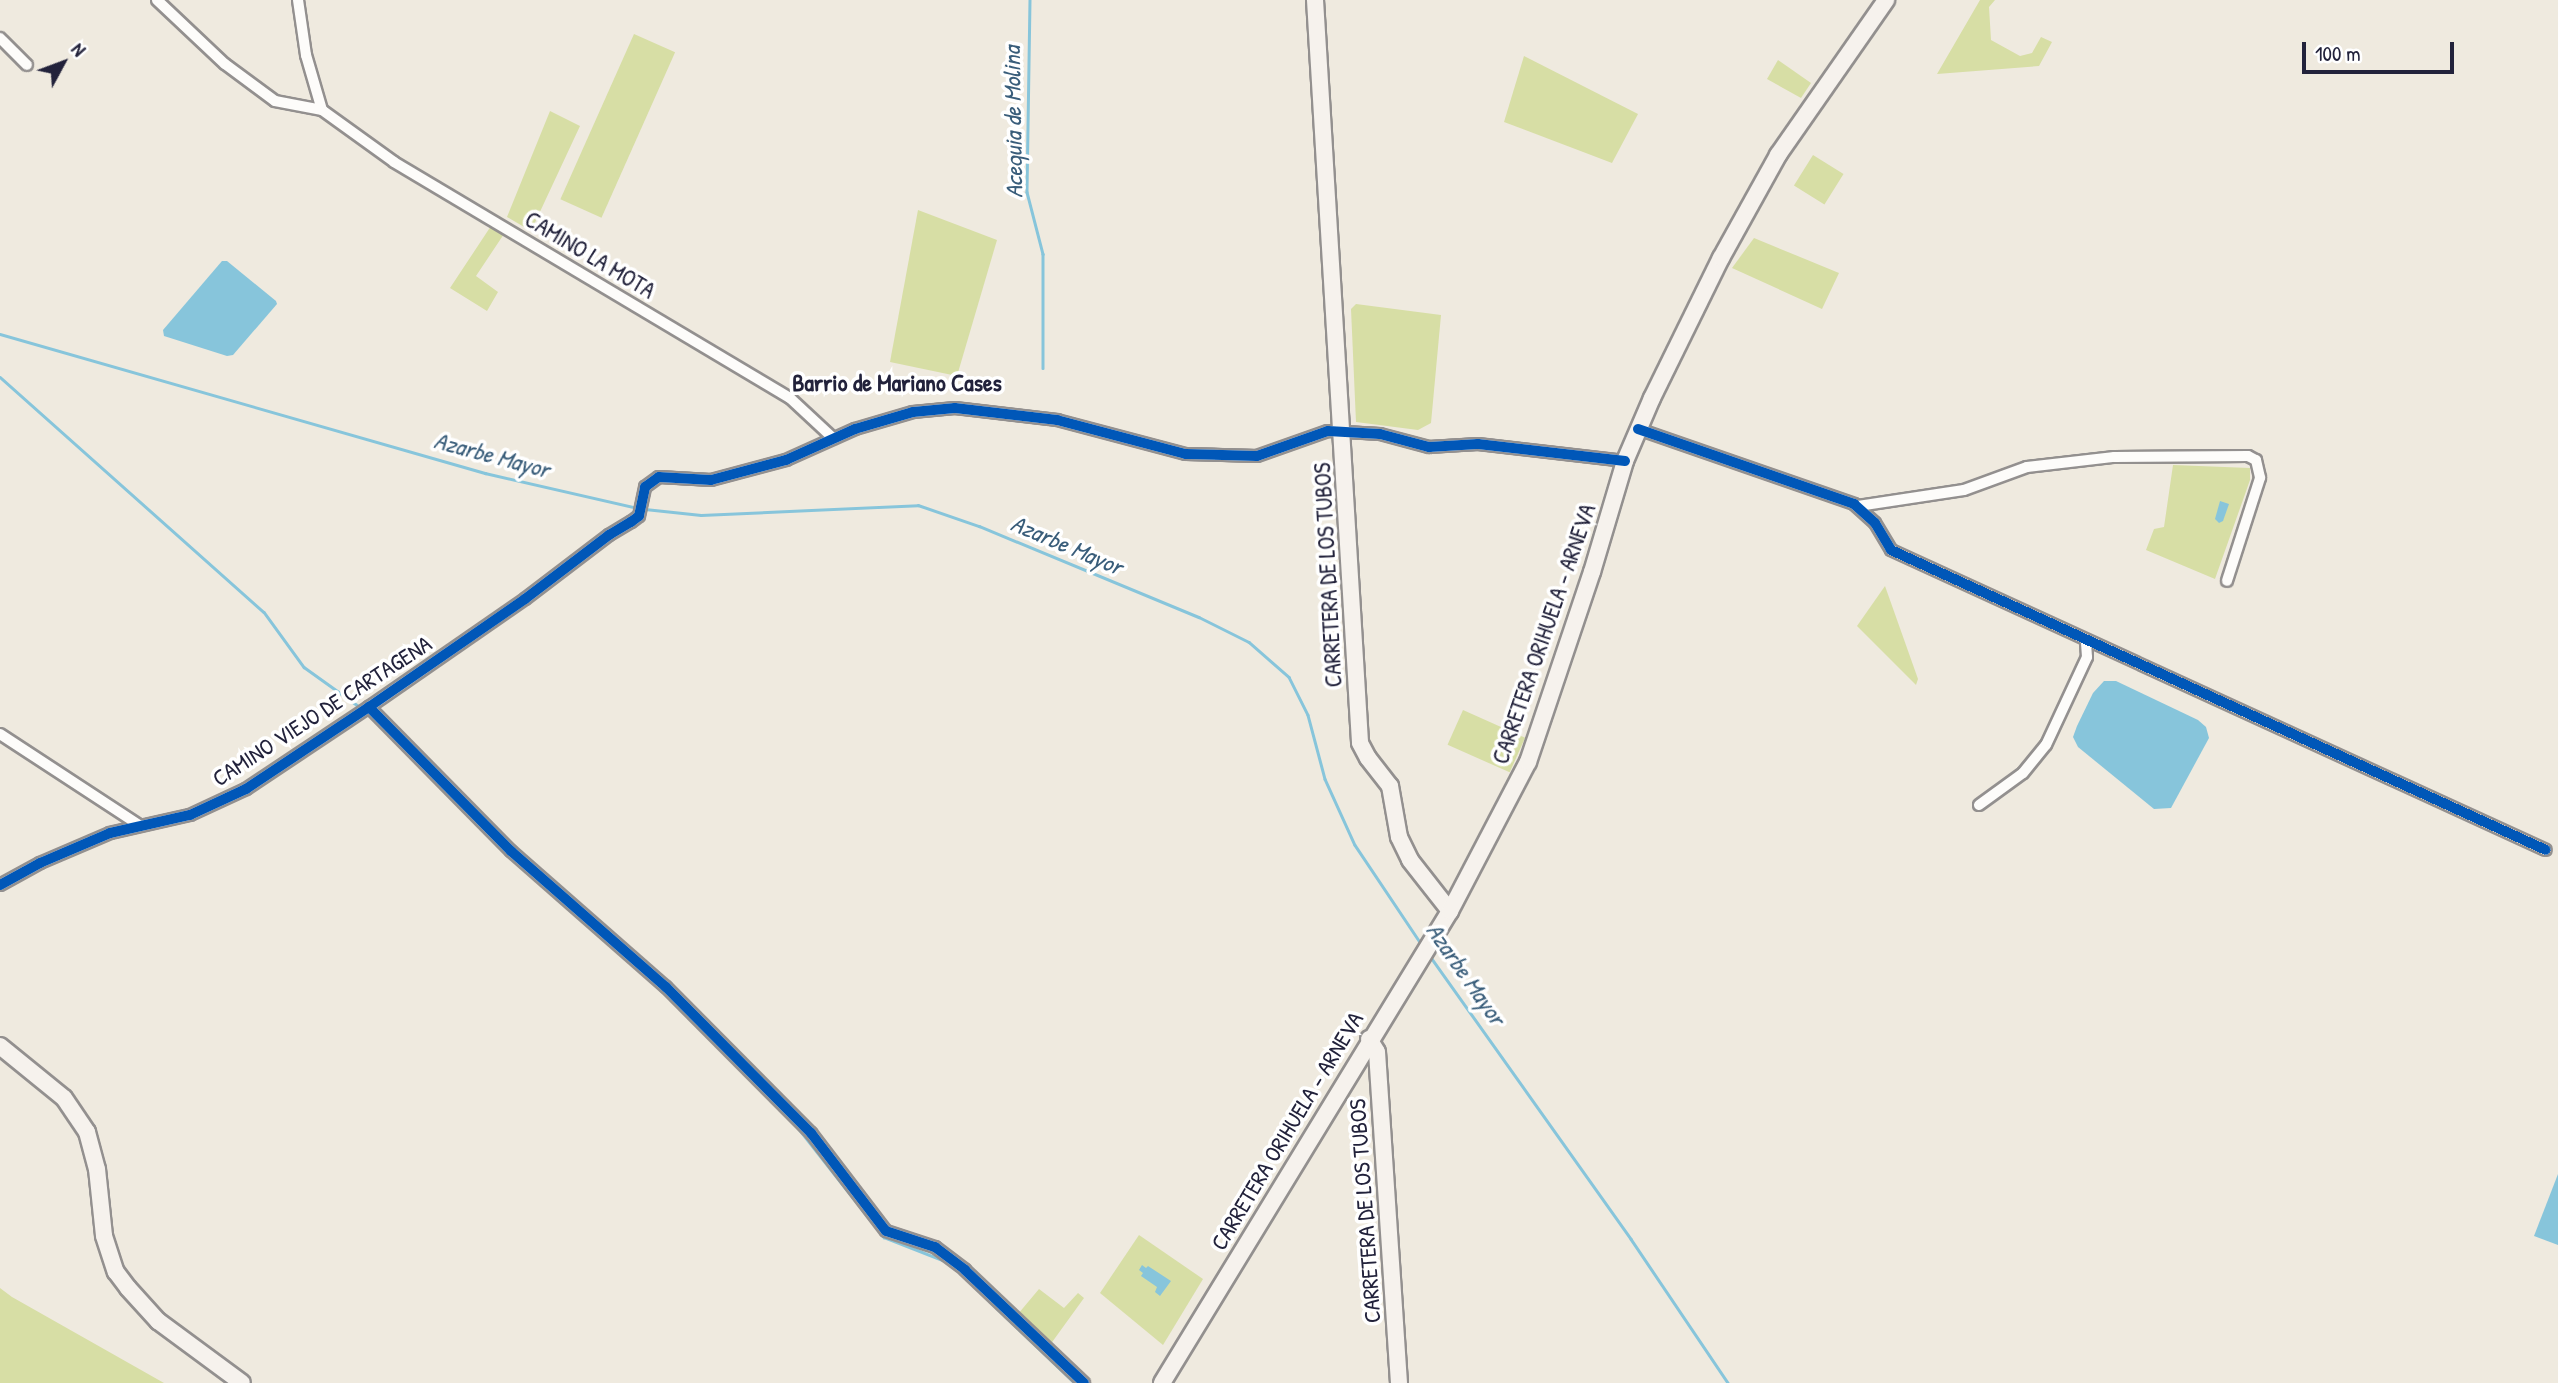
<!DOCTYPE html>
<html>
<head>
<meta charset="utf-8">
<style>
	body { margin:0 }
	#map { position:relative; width:2558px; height:1383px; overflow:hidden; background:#efeadf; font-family:"Patrick Hand",sans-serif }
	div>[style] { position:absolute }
	.green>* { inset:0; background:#d7dea5; transform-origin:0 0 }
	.water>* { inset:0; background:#87c5db }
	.stream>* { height:2.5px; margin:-1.25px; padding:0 1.25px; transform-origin:1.25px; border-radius:1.25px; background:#87c5db }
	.roads { filter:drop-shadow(2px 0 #93908f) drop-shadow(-2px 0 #93908f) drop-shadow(0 2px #93908f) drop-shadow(0 -2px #93908f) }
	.street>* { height:10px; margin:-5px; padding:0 5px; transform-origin:5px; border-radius:5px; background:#fdfcfa }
	.secondary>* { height:16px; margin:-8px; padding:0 8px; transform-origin:8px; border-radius:8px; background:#f6f2ed }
	.cycleway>* { height:10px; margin:-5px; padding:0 5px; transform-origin:5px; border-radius:5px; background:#0057b8 }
	span { translate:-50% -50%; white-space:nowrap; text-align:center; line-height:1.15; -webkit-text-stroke:7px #fff; paint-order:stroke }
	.street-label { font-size:23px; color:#22223b }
	.water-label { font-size:24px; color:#395d7a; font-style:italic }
	.neighbourhood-label { font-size:24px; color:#22223b; font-weight:700 }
	.north { position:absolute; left:28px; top:28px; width:70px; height:70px; -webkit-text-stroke:5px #fff; paint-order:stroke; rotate:49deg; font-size:19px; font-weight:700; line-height:28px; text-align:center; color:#22223b }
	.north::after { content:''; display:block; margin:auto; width:24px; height:32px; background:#22223b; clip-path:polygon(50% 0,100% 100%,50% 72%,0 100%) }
	.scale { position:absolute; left:2302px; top:42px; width:152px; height:32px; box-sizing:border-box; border:4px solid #22223b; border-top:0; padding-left:9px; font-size:21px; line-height:24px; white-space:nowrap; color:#22223b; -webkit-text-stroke:5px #fff; paint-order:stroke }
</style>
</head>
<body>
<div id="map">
	<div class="green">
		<i style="clip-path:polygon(1980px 0,1995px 0,1989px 7px,1991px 40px,2020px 56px,2032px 53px,2041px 37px,2052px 42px,2039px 66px,1937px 74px)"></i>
		<i style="left:634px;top:34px;width:45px;height:181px;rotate:24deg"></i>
		<i style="clip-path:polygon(1524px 56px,1638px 114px,1612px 163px,1504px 122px)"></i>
		<i style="clip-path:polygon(1778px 60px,1811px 83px,1801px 98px,1767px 79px)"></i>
		<i style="clip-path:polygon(550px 111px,580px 126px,531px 231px,507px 217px)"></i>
		<i style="left:1813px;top:155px;width:36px;height:36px;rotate:32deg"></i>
		<i style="clip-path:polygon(918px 210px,997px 240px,957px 376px,890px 362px)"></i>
		<i style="clip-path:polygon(491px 226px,504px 234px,476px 276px,498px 292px,487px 311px,450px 288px)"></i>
		<i style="clip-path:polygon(1754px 238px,1839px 273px,1822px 309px,1732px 268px)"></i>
		<i style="clip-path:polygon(1356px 304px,1441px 315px,1431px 423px,1418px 430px,1356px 422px,1351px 309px)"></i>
		<i style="clip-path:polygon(2173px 465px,2250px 468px,2250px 480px,2215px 579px,2146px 550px,2154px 529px,2164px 527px)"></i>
		<i style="clip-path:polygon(1885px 586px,1918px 679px,1916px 685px,1857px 626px)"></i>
		<i style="left:1463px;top:710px;width:68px;height:38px;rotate:24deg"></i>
		<i style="clip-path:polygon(1139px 1235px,1203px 1279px,1163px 1345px,1100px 1293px)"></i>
		<i style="clip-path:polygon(0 1288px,12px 1297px,164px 1383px,0 1383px)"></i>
		<i style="clip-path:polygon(1039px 1289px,1064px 1308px,1078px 1293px,1084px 1298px,1050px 1345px,1018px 1314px)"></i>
	</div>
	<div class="water">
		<i style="clip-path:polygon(222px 261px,227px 261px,276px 301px,277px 304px,233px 355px,227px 356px,164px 336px,163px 330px)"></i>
		<i style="clip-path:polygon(2220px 501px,2229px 504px,2223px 521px,2219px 523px,2215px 519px)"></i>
		<i style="clip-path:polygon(2104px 681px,2116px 681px,2198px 720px,2206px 727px,2209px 738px,2171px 808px,2154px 809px,2078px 747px,2073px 737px,2077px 726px,2093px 693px)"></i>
		<i style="clip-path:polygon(2558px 1174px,2558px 1245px,2534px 1236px)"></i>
		<i style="clip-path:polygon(1142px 1265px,1146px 1268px,1148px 1266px,1171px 1281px,1160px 1296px,1155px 1292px,1157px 1287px,1141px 1276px,1143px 1273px,1139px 1270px)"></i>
	</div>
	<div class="stream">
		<i style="left:1030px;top:0;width:192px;rotate:90.9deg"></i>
		<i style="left:1027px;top:192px;width:64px;rotate:75.5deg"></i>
		<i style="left:1043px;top:254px;width:114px;rotate:90deg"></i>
		<i style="left:0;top:334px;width:505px;rotate:15.99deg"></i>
		<i style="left:485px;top:473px;width:157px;rotate:12.9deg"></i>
		<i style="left:0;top:377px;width:353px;rotate:41.7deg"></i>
		<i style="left:264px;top:612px;width:68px;rotate:54deg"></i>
		<i style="left:304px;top:667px;width:70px;rotate:35.7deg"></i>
		<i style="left:645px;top:509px;width:56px;rotate:6.1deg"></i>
		<i style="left:701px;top:515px;width:217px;rotate:-2.6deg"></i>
		<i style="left:918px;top:505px;width:65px;rotate:19deg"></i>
		<i style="left:979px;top:526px;width:238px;rotate:22.5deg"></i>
		<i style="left:1199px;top:617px;width:56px;rotate:26.6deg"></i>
		<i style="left:1249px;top:642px;width:53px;rotate:41.2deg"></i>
		<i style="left:1289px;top:677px;width:42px;rotate:63.4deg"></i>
		<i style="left:1308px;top:715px;width:66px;rotate:75.1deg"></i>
		<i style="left:1325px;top:779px;width:72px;rotate:65.6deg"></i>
		<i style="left:1355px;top:845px;width:120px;rotate:56.2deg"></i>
		<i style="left:369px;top:714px;width:21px;rotate:45deg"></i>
		<i style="left:1430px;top:956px;width:347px;rotate:54.6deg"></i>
		<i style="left:1631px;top:1239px;width:174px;rotate:56deg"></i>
		<i style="left:795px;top:1124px;width:144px;rotate:51.8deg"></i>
		<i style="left:884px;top:1237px;width:66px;rotate:21.5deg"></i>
		<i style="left:956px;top:1269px;width:165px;rotate:43.8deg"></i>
	</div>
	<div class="roads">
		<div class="street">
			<i style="left:157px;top:0;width:93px;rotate:43.3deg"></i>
			<i style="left:225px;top:64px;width:62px;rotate:36.5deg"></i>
			<i style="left:275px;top:101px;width:48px;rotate:10.8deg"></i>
			<i style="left:322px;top:110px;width:89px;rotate:35.8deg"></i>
			<i style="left:394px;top:162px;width:461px;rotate:30.8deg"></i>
			<i style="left:790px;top:398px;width:59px;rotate:42.9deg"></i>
			<i style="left:298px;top:0;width:56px;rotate:81.7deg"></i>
			<i style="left:306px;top:55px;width:57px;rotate:73.8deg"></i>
			<i style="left:0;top:38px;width:38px;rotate:45deg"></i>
			<i style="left:1638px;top:429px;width:229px;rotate:19.1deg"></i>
			<i style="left:1854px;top:504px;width:28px;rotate:42deg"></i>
			<i style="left:1875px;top:523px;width:31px;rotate:59deg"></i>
			<i style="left:1891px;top:550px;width:720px;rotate:24.61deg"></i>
			<i style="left:1858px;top:506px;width:107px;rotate:-8.6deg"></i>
			<i style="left:1964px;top:490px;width:67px;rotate:-20.1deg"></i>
			<i style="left:2027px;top:467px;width:88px;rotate:-6.6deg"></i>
			<i style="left:2114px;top:457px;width:134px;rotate:-0.4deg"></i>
			<i style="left:2248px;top:456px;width:9px;rotate:27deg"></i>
			<i style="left:2256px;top:460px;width:18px;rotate:77deg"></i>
			<i style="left:2260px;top:478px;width:108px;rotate:107.8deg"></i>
			<i style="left:369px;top:707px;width:202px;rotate:45.4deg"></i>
			<i style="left:511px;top:851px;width:206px;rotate:41.3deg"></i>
			<i style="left:666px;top:987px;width:206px;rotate:45.2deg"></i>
			<i style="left:811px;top:1133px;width:123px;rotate:52.6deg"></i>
			<i style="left:886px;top:1231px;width:52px;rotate:18.1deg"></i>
			<i style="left:935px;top:1247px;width:38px;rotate:37deg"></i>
			<i style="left:965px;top:1270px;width:164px;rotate:43.5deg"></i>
			<i style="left:0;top:734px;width:166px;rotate:33.2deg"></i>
			<i style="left:1979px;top:805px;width:54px;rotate:-36deg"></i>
			<i style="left:2023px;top:773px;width:36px;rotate:-51deg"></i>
			<i style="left:2046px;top:745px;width:97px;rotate:-65deg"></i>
			<i style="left:2087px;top:657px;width:16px;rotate:-94deg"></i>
			<i style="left:0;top:885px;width:46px;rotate:-28.8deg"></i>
			<i style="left:40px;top:863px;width:76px;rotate:-23.2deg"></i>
			<i style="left:110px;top:833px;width:82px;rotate:-12.7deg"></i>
			<i style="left:190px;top:815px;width:62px;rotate:-24.9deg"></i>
			<i style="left:246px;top:789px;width:148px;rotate:-33.7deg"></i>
			<i style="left:369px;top:707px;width:190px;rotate:-34.7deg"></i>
			<i style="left:525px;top:599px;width:106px;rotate:-37.3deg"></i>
			<i style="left:609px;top:535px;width:26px;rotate:-31deg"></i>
			<i style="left:631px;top:522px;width:10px;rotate:-37deg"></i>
			<i style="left:639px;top:516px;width:30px;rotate:-78deg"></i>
			<i style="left:645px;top:487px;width:17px;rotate:-36deg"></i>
			<i style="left:659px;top:477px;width:52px;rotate:3.3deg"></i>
			<i style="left:711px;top:480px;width:78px;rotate:-14.9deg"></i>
			<i style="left:786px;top:460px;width:76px;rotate:-24.2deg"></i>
			<i style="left:855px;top:429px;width:60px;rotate:-16.3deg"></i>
			<i style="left:913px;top:412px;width:42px;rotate:-5.4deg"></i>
			<i style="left:955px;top:408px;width:103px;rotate:6.7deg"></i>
			<i style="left:1057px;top:420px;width:133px;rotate:14.8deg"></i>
			<i style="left:1186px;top:454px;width:71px;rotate:1.6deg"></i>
			<i style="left:1257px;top:456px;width:75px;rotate:-19.4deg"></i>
			<i style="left:1328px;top:431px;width:52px;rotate:3.3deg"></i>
			<i style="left:1380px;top:434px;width:51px;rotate:14.9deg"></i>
			<i style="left:1429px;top:447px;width:49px;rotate:-3.5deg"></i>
			<i style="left:1478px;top:444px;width:148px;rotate:6.6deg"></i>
		</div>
		<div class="secondary">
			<i style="left:1315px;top:0;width:744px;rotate:86.53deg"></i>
			<i style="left:1360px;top:743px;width:17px;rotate:62deg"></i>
			<i style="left:1368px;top:758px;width:36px;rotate:52deg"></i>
			<i style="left:1390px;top:786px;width:52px;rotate:80deg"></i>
			<i style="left:1399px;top:837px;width:25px;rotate:64deg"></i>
			<i style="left:1410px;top:860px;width:65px;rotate:51.9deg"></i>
			<i style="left:1369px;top:1039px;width:15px;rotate:58deg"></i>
			<i style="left:1377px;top:1052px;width:332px;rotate:86.2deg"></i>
			<i style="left:0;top:1046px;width:82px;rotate:39.1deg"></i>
			<i style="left:64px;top:1098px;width:41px;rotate:55.9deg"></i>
			<i style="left:87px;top:1132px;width:38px;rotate:75deg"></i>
			<i style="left:97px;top:1169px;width:67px;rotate:84deg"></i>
			<i style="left:104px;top:1236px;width:38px;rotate:72deg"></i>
			<i style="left:116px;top:1272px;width:20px;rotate:53deg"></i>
			<i style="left:128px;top:1288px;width:45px;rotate:47.7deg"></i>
			<i style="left:158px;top:1321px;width:104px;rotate:36.4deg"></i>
			<i style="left:1162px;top:1383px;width:553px;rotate:-58.61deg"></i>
			<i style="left:1450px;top:911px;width:168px;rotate:-62.4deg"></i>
			<i style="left:1528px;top:762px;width:200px;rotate:-71.4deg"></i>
			<i style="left:1592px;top:572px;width:116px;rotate:-73.4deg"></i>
			<i style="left:1625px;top:461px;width:69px;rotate:-66.8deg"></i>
			<i style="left:1652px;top:398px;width:156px;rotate:-63.8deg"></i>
			<i style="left:1721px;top:258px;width:118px;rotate:-61deg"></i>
			<i style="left:1778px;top:155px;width:189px;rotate:-55.1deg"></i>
		</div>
	</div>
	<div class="cycleway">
		<i style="left:1638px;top:429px;width:229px;rotate:19.1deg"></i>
		<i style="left:1854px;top:504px;width:28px;rotate:42deg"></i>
		<i style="left:1875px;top:523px;width:31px;rotate:59deg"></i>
		<i style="left:1891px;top:550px;width:720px;rotate:24.61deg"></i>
		<i style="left:369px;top:707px;width:202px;rotate:45.4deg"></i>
		<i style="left:511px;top:851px;width:206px;rotate:41.3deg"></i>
		<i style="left:666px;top:987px;width:206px;rotate:45.2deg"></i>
		<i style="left:811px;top:1133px;width:123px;rotate:52.6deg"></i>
		<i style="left:886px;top:1231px;width:52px;rotate:18.1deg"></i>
		<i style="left:935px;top:1247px;width:38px;rotate:37deg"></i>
		<i style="left:965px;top:1270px;width:164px;rotate:43.5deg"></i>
		<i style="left:0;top:885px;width:46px;rotate:-28.8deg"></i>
		<i style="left:40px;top:863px;width:76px;rotate:-23.2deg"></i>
		<i style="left:110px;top:833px;width:82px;rotate:-12.7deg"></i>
		<i style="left:190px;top:815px;width:62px;rotate:-24.9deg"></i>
		<i style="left:246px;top:789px;width:148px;rotate:-33.7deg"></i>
		<i style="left:369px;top:707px;width:190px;rotate:-34.7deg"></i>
		<i style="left:525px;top:599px;width:106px;rotate:-37.3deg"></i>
		<i style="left:609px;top:535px;width:26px;rotate:-31deg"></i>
		<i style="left:631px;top:522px;width:10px;rotate:-37deg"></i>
		<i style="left:639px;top:516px;width:30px;rotate:-78deg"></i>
		<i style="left:645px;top:487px;width:17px;rotate:-36deg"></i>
		<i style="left:659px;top:477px;width:52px;rotate:3.3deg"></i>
		<i style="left:711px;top:480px;width:78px;rotate:-14.9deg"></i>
		<i style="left:786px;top:460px;width:76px;rotate:-24.2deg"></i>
		<i style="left:855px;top:429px;width:60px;rotate:-16.3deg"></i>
		<i style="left:913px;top:412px;width:42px;rotate:-5.4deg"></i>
		<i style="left:955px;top:408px;width:103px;rotate:6.7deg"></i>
		<i style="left:1057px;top:420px;width:133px;rotate:14.8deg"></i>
		<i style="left:1186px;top:454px;width:71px;rotate:1.6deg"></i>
		<i style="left:1257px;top:456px;width:75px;rotate:-19.4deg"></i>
		<i style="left:1328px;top:431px;width:52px;rotate:3.3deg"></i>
		<i style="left:1380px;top:434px;width:51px;rotate:14.9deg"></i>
		<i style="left:1429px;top:447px;width:49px;rotate:-3.5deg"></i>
		<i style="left:1478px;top:444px;width:148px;rotate:6.6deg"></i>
	</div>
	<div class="street-label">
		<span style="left:590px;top:255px;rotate:31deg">CAMINO LA MOTA</span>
		<span style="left:1328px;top:575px;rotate:-93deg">CARRETERA DE LOS TUBOS</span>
		<span style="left:1544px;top:634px;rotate:-71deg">CARRETERA ORIHUELA - ARNEVA</span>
		<span style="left:322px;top:711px;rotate:-33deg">CAMINO VIEJO DE CARTAGENA</span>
		<span style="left:1287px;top:1131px;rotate:-59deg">CARRETERA ORIHUELA - ARNEVA</span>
		<span style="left:1365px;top:1211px;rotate:-94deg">CARRETERA DE LOS TUBOS</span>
	</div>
	<div class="water-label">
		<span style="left:1013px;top:122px;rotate:-91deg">Acequia de Molina</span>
		<span style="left:492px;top:455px;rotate:15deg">Azarbe Mayor</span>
		<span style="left:1067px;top:545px;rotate:23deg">Azarbe Mayor</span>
		<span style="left:1466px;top:974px;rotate:55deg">Azarbe Mayor</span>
	</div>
	<div class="neighbourhood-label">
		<span style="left:897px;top:383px">Barrio de Mariano Cases</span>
	</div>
	<div class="north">N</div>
	<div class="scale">100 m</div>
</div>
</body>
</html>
